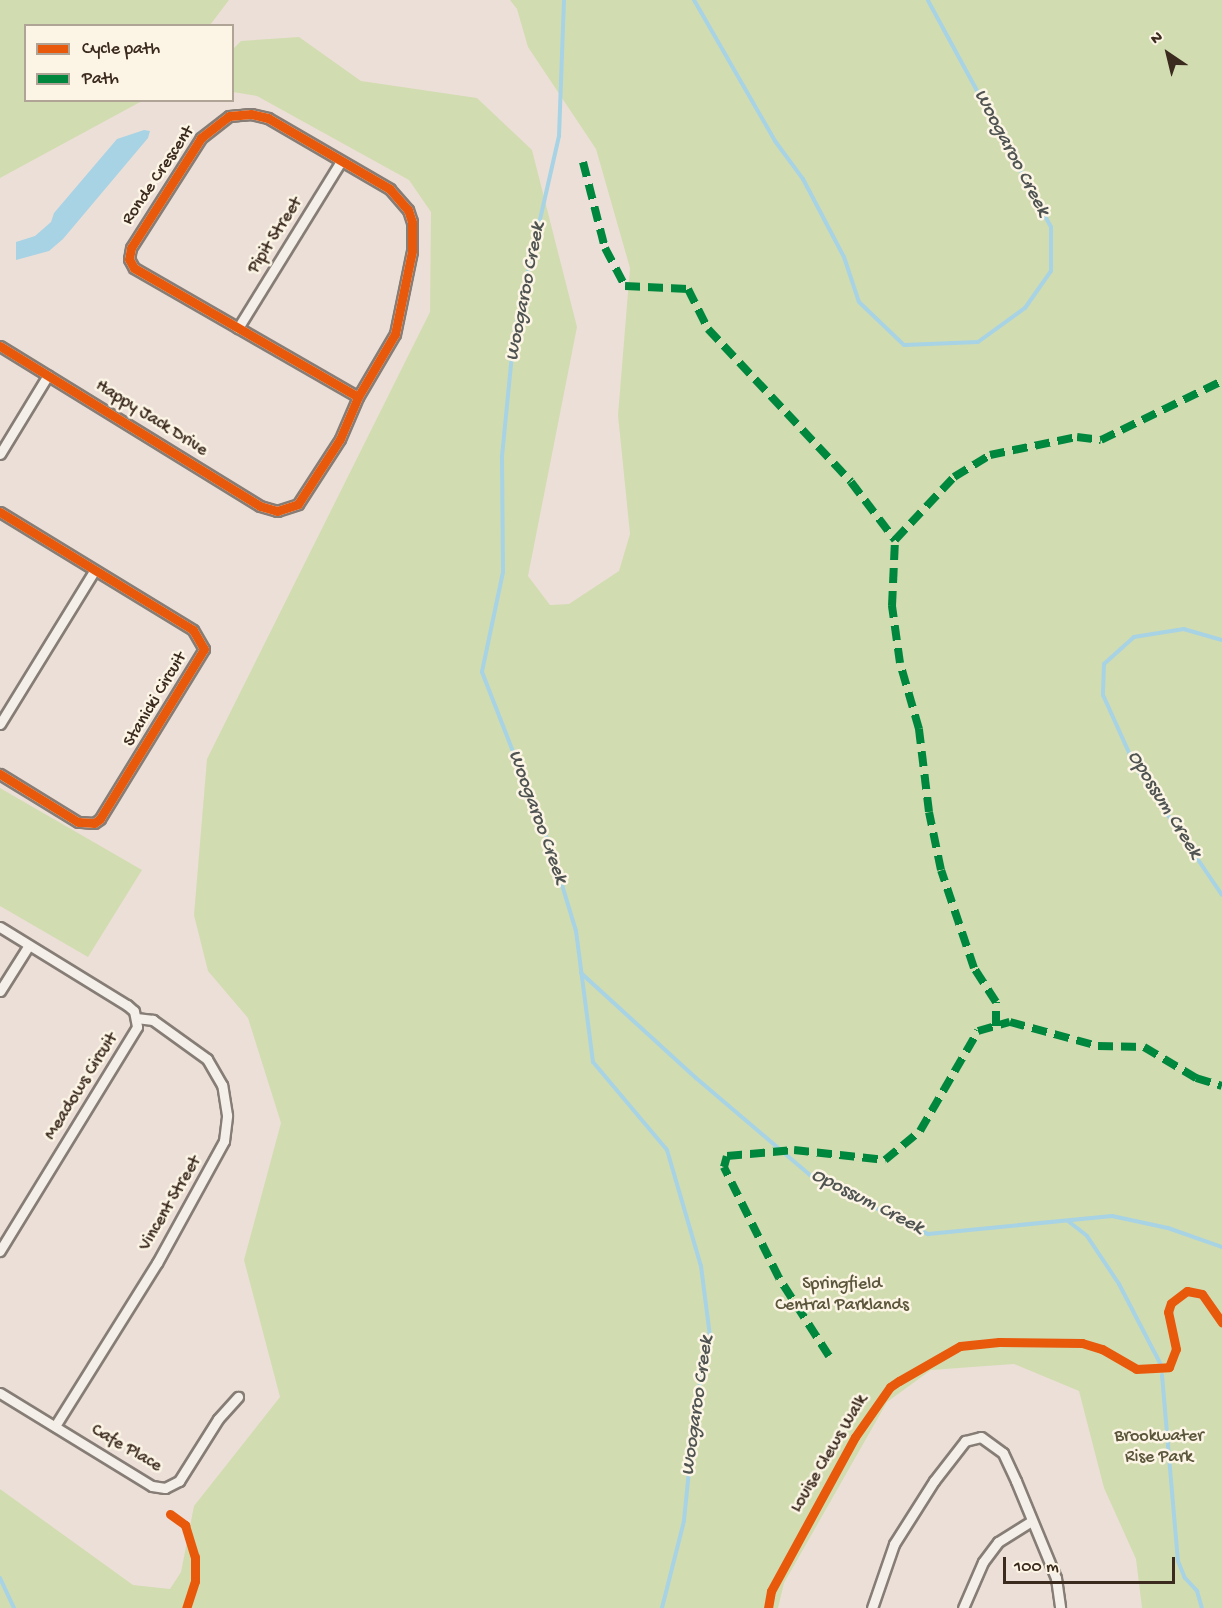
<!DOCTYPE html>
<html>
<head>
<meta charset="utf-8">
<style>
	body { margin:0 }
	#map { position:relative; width:1222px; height:1608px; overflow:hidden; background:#ecdfd7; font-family:"Gochi Hand",sans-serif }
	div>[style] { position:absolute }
	.green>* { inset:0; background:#d2dcb1 }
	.water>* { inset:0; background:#a7d3e5 }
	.stream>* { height:4px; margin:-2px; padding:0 2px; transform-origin:2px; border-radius:2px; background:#a7d3e5 }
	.roads { filter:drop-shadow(2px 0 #867d76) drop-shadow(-2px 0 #867d76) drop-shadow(0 2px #867d76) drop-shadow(0 -2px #867d76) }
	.street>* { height:9px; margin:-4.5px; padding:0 4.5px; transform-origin:4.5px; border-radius:4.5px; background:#f4efe9 }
	.quiet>* { height:8px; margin-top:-4px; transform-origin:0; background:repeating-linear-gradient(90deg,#00873e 0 15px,transparent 0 23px) }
	.cycleway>* { height:9px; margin:-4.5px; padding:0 4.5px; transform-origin:4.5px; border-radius:4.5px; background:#e8590c }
	span { translate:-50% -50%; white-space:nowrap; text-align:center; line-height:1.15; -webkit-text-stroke:5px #fcf5e5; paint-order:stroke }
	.street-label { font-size:18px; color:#3b2a1e }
	.park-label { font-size:18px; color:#5b563b }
	.water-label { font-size:20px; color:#4f5351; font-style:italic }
	.legend { position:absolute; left:24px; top:24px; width:210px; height:78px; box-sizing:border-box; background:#fcf5e5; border:2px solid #afa495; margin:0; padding:8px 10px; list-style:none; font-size:18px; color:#3b2a1e }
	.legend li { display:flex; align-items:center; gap:12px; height:30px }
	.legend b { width:30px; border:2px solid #afa495 }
	.north { position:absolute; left:1138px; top:24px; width:60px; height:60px; -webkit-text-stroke:4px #fcf5e5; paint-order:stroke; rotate:325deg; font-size:16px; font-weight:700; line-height:24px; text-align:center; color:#3b2a1e }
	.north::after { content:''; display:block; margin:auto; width:21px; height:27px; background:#3b2a1e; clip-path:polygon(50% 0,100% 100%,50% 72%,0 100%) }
	.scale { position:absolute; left:1003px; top:1557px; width:172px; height:27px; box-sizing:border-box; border:3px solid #3b2a1e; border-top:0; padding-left:8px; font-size:18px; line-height:21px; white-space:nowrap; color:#3b2a1e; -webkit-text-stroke:4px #fcf5e5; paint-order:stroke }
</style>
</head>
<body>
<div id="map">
	<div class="green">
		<i style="clip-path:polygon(0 0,229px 0,210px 25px,26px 26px,26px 100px,142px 101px,0 178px)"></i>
		<i style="clip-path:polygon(510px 0,1222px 0,1222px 1608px,1142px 1608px,1136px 1559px,1104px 1488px,1079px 1391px,1014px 1364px,931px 1370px,887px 1402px,784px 1583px,778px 1608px,0 1608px,0 1489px,133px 1585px,170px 1589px,181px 1572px,194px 1506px,280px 1397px,244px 1260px,281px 1123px,248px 1018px,208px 971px,194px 915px,207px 759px,430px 312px,431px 212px,409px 180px,257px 96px,233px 92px,233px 49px,241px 41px,299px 37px,361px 81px,477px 98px,532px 150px,577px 327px,528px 576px,550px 605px,569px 604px,619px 571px,630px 534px,618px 415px,630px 268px,596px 149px,528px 47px,517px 9px)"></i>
		<i style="clip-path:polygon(0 788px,142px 870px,88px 957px,0 906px)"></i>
	</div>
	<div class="water">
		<i style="clip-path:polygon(144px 130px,150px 131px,148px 138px,63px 239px,49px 251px,16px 260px,16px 242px,35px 236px,51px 222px,54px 213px,117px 139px)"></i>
	</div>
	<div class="stream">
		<i style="left:564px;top:0;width:136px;rotate:92.1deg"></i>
		<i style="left:559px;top:136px;width:203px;rotate:102.8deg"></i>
		<i style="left:514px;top:334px;width:124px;rotate:95.6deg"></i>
		<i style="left:502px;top:457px;width:115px;rotate:89.5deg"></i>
		<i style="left:503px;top:572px;width:102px;rotate:101.9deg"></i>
		<i style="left:482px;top:672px;width:193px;rotate:68.7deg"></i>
		<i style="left:552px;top:852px;width:83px;rotate:73.1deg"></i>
		<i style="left:576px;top:931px;width:132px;rotate:82.6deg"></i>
		<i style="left:593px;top:1062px;width:115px;rotate:49.9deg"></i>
		<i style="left:667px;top:1150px;width:121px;rotate:73.7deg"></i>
		<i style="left:701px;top:1266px;width:71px;rotate:82.7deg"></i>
		<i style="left:710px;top:1336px;width:67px;rotate:102deg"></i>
		<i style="left:696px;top:1402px;width:120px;rotate:95.8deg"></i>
		<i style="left:684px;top:1521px;width:90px;rotate:104.2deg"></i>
		<i style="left:694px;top:0;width:163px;rotate:60.1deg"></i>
		<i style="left:775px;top:141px;width:47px;rotate:53.6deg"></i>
		<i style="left:803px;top:179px;width:88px;rotate:62.3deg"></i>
		<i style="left:844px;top:257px;width:47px;rotate:71.6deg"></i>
		<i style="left:859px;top:302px;width:62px;rotate:43.7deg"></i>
		<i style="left:904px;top:345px;width:74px;rotate:-2.3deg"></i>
		<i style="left:978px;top:342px;width:58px;rotate:-35.9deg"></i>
		<i style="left:1025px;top:308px;width:45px;rotate:-54.9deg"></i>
		<i style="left:1051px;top:271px;width:44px;rotate:-90deg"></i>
		<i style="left:1051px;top:227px;width:258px;rotate:-118.5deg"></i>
		<i style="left:1222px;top:640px;width:40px;rotate:-164deg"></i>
		<i style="left:1184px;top:629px;width:51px;rotate:170.9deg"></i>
		<i style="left:1134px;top:637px;width:40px;rotate:138deg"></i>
		<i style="left:1104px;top:664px;width:31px;rotate:92deg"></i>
		<i style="left:1103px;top:695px;width:80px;rotate:65.7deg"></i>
		<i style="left:1136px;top:768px;width:153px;rotate:55.9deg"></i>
		<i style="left:581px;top:973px;width:156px;rotate:42.4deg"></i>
		<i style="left:696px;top:1078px;width:150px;rotate:40.4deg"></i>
		<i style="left:810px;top:1175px;width:132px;rotate:26.6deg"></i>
		<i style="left:928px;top:1234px;width:185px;rotate:-5.6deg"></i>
		<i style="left:1112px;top:1216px;width:57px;rotate:12.1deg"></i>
		<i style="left:1168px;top:1228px;width:57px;rotate:19.4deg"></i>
		<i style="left:1068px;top:1221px;width:24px;rotate:38deg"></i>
		<i style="left:1087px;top:1236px;width:58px;rotate:56.3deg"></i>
		<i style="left:1119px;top:1284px;width:91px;rotate:62.6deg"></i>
		<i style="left:1162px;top:1375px;width:187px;rotate:85.1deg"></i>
		<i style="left:1178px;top:1561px;width:18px;rotate:68deg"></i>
		<i style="left:1185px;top:1578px;width:18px;rotate:47deg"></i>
		<i style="left:1197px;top:1591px;width:18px;rotate:74deg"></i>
		<i style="left:0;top:1578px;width:33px;rotate:65deg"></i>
	</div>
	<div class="roads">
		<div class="street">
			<i style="left:238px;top:328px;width:196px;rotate:-58.3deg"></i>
			<i style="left:0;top:346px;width:305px;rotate:31.6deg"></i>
			<i style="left:260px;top:506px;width:18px;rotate:16deg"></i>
			<i style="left:277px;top:511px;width:22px;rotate:-18deg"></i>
			<i style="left:298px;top:504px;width:77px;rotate:-57.1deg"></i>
			<i style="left:340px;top:439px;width:46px;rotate:-66.8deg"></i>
			<i style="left:358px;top:397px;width:73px;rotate:-59.6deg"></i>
			<i style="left:395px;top:334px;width:85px;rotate:-78.4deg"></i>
			<i style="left:412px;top:251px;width:29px;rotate:-90deg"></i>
			<i style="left:412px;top:222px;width:13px;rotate:-108deg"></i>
			<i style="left:408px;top:210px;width:28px;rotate:-131deg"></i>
			<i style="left:390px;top:189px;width:141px;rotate:-149.8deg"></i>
			<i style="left:268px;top:118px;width:17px;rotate:-167deg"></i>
			<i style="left:251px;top:114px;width:22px;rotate:175deg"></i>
			<i style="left:229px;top:116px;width:36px;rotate:142deg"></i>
			<i style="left:201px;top:138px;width:130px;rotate:122.5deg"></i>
			<i style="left:131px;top:248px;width:11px;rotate:100deg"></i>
			<i style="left:129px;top:259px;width:10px;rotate:61deg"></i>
			<i style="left:134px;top:268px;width:258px;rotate:29.9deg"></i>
			<i style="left:0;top:454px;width:92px;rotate:-58.7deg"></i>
			<i style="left:0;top:512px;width:226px;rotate:31.4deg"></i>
			<i style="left:193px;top:630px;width:22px;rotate:60deg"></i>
			<i style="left:204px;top:649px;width:199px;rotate:121.5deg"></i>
			<i style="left:100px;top:819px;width:7px;rotate:146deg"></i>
			<i style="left:94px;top:823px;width:16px;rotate:-176deg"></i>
			<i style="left:78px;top:822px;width:92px;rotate:-148.4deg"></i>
			<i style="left:0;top:724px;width:180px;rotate:-58.4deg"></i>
			<i style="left:0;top:927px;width:149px;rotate:31.6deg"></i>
			<i style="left:127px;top:1005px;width:9px;rotate:41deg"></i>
			<i style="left:134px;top:1011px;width:16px;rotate:79deg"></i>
			<i style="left:137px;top:1027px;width:263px;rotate:121.5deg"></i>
			<i style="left:0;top:991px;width:54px;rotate:-57.8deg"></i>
			<i style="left:0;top:1393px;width:178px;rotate:31.5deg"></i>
			<i style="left:152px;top:1486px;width:13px;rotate:9deg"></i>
			<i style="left:165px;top:1488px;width:16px;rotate:-27deg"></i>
			<i style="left:179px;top:1481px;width:73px;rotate:-57.8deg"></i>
			<i style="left:218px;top:1419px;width:30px;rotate:-48deg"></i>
			<i style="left:55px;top:1426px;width:192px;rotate:-58deg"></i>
			<i style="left:157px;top:1263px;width:139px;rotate:-61.2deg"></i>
			<i style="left:224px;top:1141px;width:26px;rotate:-83deg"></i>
			<i style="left:227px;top:1115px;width:30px;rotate:-99deg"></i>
			<i style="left:222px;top:1085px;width:30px;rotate:-120deg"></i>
			<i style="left:207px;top:1059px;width:67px;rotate:-144.2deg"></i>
			<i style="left:153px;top:1020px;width:17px;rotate:-173deg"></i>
			<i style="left:872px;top:1608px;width:68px;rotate:-71deg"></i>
			<i style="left:894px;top:1544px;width:75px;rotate:-57.6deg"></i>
			<i style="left:934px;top:1481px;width:51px;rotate:-52.2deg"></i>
			<i style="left:965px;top:1441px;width:16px;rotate:-14deg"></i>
			<i style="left:981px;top:1437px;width:27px;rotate:36deg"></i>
			<i style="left:1003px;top:1453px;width:31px;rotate:65deg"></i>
			<i style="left:1016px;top:1481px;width:105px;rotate:67.6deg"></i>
			<i style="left:1056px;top:1578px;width:30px;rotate:82deg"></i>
			<i style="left:963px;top:1608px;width:50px;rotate:-66.5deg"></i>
			<i style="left:983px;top:1562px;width:25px;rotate:-53deg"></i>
			<i style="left:998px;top:1542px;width:40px;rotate:-32deg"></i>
		</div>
	</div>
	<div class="quiet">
		<i style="left:583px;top:162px;width:89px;rotate:75.7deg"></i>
		<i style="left:605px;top:248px;width:43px;rotate:62.2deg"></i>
		<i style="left:625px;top:286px;width:63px;rotate:2.7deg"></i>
		<i style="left:688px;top:289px;width:45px;rotate:63.4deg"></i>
		<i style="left:708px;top:329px;width:209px;rotate:46.9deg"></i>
		<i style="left:851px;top:482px;width:73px;rotate:52.8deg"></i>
		<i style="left:996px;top:1026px;width:24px;rotate:-90deg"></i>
		<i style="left:996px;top:1002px;width:40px;rotate:-122.9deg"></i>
		<i style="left:974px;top:968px;width:103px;rotate:-108.6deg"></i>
		<i style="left:941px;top:870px;width:59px;rotate:-101.7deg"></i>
		<i style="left:929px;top:812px;width:84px;rotate:-96.9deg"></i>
		<i style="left:919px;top:729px;width:69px;rotate:-106.1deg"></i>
		<i style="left:900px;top:663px;width:58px;rotate:-98deg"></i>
		<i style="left:892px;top:606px;width:66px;rotate:-87.4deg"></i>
		<i style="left:895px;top:540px;width:86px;rotate:-46.9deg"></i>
		<i style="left:954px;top:477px;width:42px;rotate:-31.4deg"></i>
		<i style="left:990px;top:455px;width:89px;rotate:-11.7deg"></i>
		<i style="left:1077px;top:437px;width:24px;rotate:7deg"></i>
		<i style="left:1101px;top:440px;width:135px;rotate:-26deg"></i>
		<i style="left:829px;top:1356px;width:93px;rotate:-122.7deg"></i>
		<i style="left:779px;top:1278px;width:124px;rotate:-116.4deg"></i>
		<i style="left:724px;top:1167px;width:11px;rotate:-75deg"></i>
		<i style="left:727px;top:1156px;width:67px;rotate:-5.1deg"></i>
		<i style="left:794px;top:1150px;width:92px;rotate:6.3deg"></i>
		<i style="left:885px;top:1160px;width:45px;rotate:-39.6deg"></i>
		<i style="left:920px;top:1131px;width:116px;rotate:-59.9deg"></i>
		<i style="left:978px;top:1031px;width:33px;rotate:-16deg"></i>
		<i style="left:1010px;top:1022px;width:91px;rotate:15.3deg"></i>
		<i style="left:1098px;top:1046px;width:46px;rotate:1.2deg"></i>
		<i style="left:1144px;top:1047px;width:61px;rotate:30.8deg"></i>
		<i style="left:1196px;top:1078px;width:27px;rotate:17deg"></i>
	</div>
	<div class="cycleway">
		<i style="left:0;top:346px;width:305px;rotate:31.6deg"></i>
		<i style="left:260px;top:506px;width:18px;rotate:16deg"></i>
		<i style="left:277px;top:511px;width:22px;rotate:-18deg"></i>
		<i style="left:298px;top:504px;width:77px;rotate:-57.1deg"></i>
		<i style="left:340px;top:439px;width:46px;rotate:-66.8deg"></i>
		<i style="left:358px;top:397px;width:73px;rotate:-59.6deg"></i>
		<i style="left:395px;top:334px;width:85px;rotate:-78.4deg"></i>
		<i style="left:412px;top:251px;width:29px;rotate:-90deg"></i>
		<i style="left:412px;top:222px;width:13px;rotate:-108deg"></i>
		<i style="left:408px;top:210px;width:28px;rotate:-131deg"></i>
		<i style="left:390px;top:189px;width:141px;rotate:-149.8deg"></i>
		<i style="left:268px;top:118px;width:17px;rotate:-167deg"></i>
		<i style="left:251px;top:114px;width:22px;rotate:175deg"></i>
		<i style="left:229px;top:116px;width:36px;rotate:142deg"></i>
		<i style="left:201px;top:138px;width:130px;rotate:122.5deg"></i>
		<i style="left:131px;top:248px;width:11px;rotate:100deg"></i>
		<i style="left:129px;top:259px;width:10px;rotate:61deg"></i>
		<i style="left:134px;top:268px;width:258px;rotate:29.9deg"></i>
		<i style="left:0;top:512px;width:226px;rotate:31.4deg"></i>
		<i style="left:193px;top:630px;width:22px;rotate:60deg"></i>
		<i style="left:204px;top:649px;width:199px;rotate:121.5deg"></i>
		<i style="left:100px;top:819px;width:7px;rotate:146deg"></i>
		<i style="left:94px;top:823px;width:16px;rotate:-176deg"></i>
		<i style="left:78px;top:822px;width:92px;rotate:-148.4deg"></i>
		<i style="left:170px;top:1514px;width:19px;rotate:36deg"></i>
		<i style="left:185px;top:1525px;width:34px;rotate:73deg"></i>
		<i style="left:195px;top:1557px;width:24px;rotate:90deg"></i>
		<i style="left:195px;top:1581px;width:28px;rotate:108deg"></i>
		<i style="left:768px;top:1608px;width:17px;rotate:-80deg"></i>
		<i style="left:771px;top:1591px;width:175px;rotate:-61.4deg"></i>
		<i style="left:855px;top:1437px;width:61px;rotate:-55deg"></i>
		<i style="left:890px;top:1387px;width:11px;rotate:-34deg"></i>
		<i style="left:899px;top:1381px;width:70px;rotate:-29.8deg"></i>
		<i style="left:960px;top:1346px;width:39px;rotate:-6deg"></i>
		<i style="left:999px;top:1342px;width:83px;rotate:0.7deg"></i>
		<i style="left:1082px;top:1343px;width:21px;rotate:17deg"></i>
		<i style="left:1102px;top:1349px;width:39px;rotate:30deg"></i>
		<i style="left:1136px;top:1369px;width:33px;rotate:-3deg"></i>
		<i style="left:1169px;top:1367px;width:19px;rotate:-69deg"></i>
		<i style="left:1176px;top:1349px;width:38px;rotate:-102deg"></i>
		<i style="left:1168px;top:1312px;width:9px;rotate:-72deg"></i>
		<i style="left:1171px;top:1303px;width:20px;rotate:-37deg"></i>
		<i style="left:1187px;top:1291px;width:15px;rotate:11deg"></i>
		<i style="left:1202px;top:1294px;width:35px;rotate:55deg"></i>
	</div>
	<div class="street-label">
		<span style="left:159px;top:176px;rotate:-56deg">Ronde Crescent</span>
		<span style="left:276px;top:236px;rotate:-58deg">Pipit Street</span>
		<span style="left:151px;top:419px;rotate:32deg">Happy Jack Drive</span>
		<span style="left:156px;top:700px;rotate:-59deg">Stanicki Circuit</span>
		<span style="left:82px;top:1087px;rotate:-58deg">Meadows Circuit</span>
		<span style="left:171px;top:1204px;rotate:-60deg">Vincent Street</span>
		<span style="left:126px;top:1449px;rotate:30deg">Cafe Place</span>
		<span style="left:830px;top:1454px;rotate:-59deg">Louise Clews Walk</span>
	</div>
	<div class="park-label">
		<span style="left:842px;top:1296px">Springfield<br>Central Parklands</span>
		<span style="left:1159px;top:1448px">Brookwater<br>Rise Park</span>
	</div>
	<div class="water-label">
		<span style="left:1011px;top:153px;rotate:62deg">Woogaroo Creek</span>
		<span style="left:526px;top:292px;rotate:-79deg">Woogaroo Creek</span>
		<span style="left:1164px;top:805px;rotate:58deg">Opossum Creek</span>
		<span style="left:537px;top:817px;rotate:70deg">Woogaroo Creek</span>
		<span style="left:867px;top:1202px;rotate:27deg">Opossum Creek</span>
		<span style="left:698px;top:1406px;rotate:-82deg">Woogaroo Creek</span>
	</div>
	<ul class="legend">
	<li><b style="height:8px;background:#e8590c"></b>Cycle path</li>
	<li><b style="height:8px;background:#00873e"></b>Path</li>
	</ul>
	<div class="north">N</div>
	<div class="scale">100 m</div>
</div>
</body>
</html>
